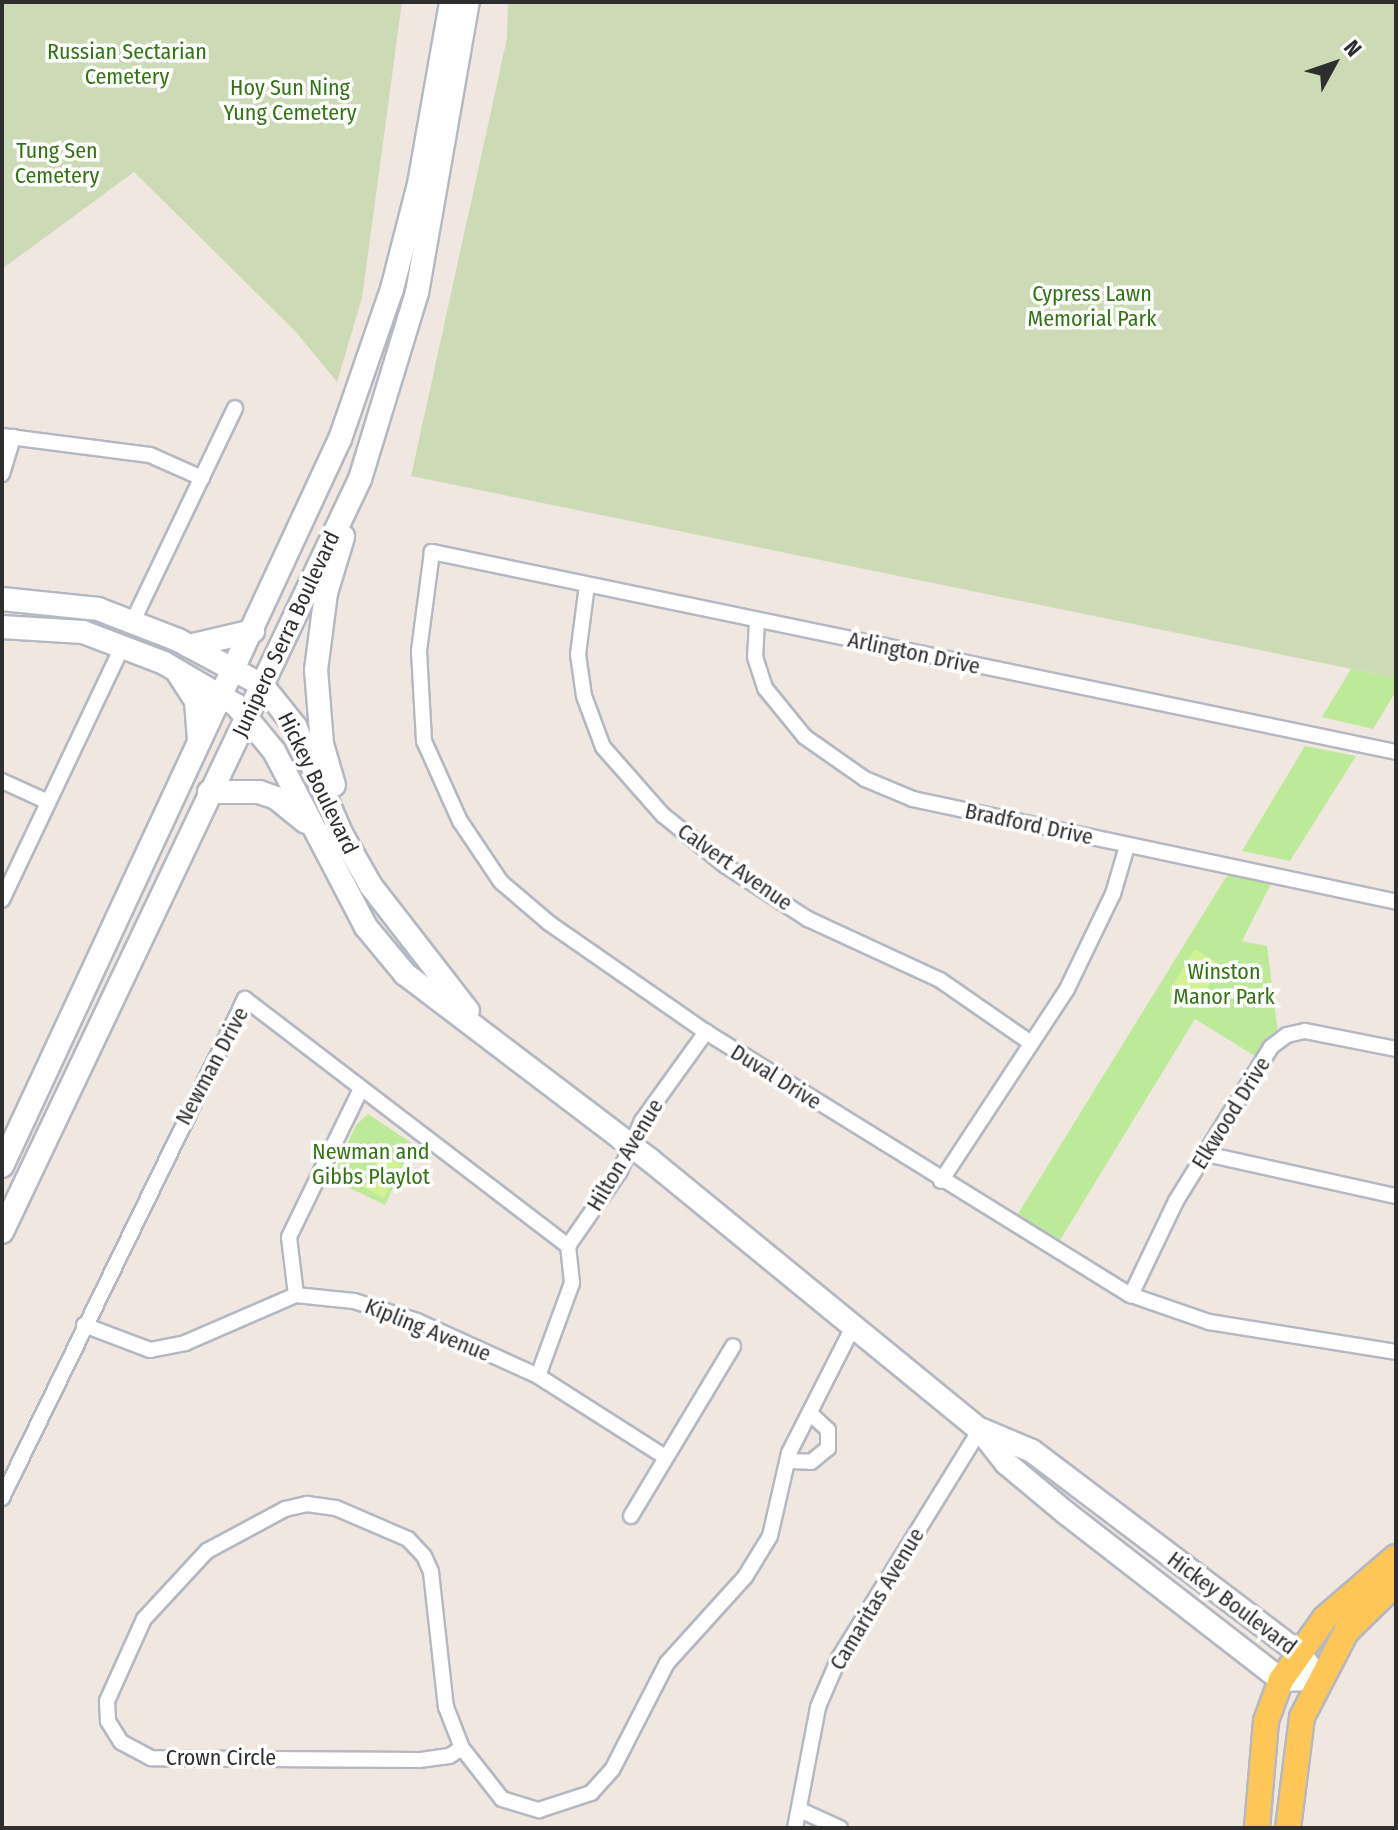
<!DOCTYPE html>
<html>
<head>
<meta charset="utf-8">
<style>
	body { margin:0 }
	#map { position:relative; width:1398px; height:1830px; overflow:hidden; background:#f0e7e0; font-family:"Fira Sans Condensed",sans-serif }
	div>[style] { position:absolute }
	.green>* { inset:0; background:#bcea98 }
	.cemetery>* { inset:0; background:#ccdbb5 }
	.pitch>* { inset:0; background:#d3f293; transform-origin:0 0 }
	.roads { filter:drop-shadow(2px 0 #b4b8c2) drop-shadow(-2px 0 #b4b8c2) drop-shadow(0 2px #b4b8c2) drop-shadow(0 -2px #b4b8c2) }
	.street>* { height:14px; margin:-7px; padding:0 7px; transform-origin:7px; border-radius:7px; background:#fff }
	.secondary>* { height:22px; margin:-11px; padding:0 11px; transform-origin:11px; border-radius:11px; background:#fff }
	.primary>* { height:24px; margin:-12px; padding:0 12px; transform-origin:12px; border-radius:12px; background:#fdc657 }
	span { translate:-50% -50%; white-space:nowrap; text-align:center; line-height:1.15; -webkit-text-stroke:7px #fff; paint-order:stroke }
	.park-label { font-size:22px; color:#327414 }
	.street-label { font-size:22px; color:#2e2e2e }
	.frame { position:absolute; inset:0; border:4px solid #2e2e2e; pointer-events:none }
	.north { position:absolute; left:1294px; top:24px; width:80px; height:80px; -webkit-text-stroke:6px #fff; paint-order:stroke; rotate:50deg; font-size:22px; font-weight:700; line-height:32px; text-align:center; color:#2e2e2e }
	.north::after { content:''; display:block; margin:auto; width:28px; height:36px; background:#2e2e2e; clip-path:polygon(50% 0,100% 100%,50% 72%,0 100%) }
</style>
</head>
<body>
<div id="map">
	<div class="green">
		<i style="clip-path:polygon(1351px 669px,1396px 678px,1396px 691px,1373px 729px,1322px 717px)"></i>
		<i style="clip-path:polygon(1305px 746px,1356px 756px,1290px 861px,1242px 851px)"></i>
		<i style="clip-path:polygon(1231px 869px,1274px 878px,1242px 941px,1267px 946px,1279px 1041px,1263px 1061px,1195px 1019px,1054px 1250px,1011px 1225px)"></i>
		<i style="clip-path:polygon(368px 1114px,413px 1144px,385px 1205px,331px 1179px,356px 1125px)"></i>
	</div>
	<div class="cemetery">
		<i style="clip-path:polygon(2px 2px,402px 2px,362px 298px,337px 382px,296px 332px,134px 172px,2px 269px)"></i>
		<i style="clip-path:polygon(508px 2px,1396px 2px,1396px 678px,411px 476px,507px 38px)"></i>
	</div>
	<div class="pitch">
		<i style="left:1195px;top:949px;width:31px;height:50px;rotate:32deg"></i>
		<i style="left:380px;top:1154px;width:24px;height:37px;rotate:28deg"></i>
	</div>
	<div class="roads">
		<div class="street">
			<i style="left:2px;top:436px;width:149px;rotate:7.3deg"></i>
			<i style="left:150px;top:455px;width:57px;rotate:23.9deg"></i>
			<i style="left:2px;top:474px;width:39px;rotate:-73deg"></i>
			<i style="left:587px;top:585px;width:70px;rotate:97.4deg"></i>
			<i style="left:578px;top:654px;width:42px;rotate:81.9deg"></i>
			<i style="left:584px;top:696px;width:54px;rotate:69.6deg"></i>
			<i style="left:603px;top:747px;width:91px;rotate:48.6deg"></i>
			<i style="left:663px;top:815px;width:81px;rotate:39deg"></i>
			<i style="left:726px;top:866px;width:98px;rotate:32.9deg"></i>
			<i style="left:808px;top:919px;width:145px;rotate:24.8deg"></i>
			<i style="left:940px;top:980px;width:111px;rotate:34.7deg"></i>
			<i style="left:133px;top:621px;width:236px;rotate:-64.4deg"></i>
			<i style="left:757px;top:621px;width:36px;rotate:93deg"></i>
			<i style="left:755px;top:657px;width:33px;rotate:72deg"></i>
			<i style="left:765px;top:688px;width:63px;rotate:50.8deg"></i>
			<i style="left:805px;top:737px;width:73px;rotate:35deg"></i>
			<i style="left:865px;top:779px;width:52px;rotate:22.6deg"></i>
			<i style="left:913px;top:799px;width:494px;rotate:12deg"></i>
			<i style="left:1396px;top:752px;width:985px;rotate:-168.28deg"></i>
			<i style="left:432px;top:552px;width:100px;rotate:97.5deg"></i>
			<i style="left:419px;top:651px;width:90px;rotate:86.8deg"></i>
			<i style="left:424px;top:741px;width:88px;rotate:65.8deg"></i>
			<i style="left:460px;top:821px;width:73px;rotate:56.1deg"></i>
			<i style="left:501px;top:882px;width:63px;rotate:40.5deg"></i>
			<i style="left:549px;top:923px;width:191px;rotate:34.8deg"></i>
			<i style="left:706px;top:1032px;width:500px;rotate:31.8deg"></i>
			<i style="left:1131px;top:1295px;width:83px;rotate:19.1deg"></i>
			<i style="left:1209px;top:1322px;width:189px;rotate:9.1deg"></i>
			<i style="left:2px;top:781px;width:51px;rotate:24.5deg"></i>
			<i style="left:2px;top:900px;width:280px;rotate:-64.6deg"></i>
			<i style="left:1206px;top:1154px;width:195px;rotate:12.5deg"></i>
			<i style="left:941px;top:1181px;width:230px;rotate:-56.7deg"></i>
			<i style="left:1067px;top:989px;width:106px;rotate:-64.2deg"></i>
			<i style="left:1113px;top:894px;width:50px;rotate:-73.7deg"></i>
			<i style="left:296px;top:1295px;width:58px;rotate:-96.9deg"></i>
			<i style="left:289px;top:1237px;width:165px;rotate:-64.1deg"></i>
			<i style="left:1131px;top:1295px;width:104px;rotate:-64.4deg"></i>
			<i style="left:1176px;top:1201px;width:181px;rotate:-58.3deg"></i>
			<i style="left:1271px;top:1047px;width:20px;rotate:-37deg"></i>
			<i style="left:1287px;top:1035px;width:18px;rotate:-13deg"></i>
			<i style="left:1305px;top:1031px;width:93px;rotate:11.2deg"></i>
			<i style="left:84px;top:1325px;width:71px;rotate:20.7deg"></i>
			<i style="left:150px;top:1350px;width:36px;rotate:-11deg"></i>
			<i style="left:185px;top:1343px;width:121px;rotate:-23.4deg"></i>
			<i style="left:296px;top:1295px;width:58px;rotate:5.9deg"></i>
			<i style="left:354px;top:1301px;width:66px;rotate:17.6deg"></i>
			<i style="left:417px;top:1321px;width:133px;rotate:24.4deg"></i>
			<i style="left:538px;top:1376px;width:151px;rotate:32.5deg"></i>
			<i style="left:538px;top:1376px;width:99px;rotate:-69.9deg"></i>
			<i style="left:572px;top:1283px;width:37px;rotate:-96deg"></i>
			<i style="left:568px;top:1246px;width:91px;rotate:-55.3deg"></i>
			<i style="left:620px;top:1171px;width:55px;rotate:-66.3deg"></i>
			<i style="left:642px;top:1121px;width:110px;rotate:-54.3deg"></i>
			<i style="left:788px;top:1461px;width:23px;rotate:2deg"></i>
			<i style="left:811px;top:1462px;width:22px;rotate:-39deg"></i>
			<i style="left:828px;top:1448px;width:18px;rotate:-90deg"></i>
			<i style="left:828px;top:1430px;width:25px;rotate:-137deg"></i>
			<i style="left:2px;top:1498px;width:555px;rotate:-64.04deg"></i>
			<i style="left:245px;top:999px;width:407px;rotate:37.4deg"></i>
			<i style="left:631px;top:1516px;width:198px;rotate:-59deg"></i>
			<i style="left:462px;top:1748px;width:15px;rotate:148deg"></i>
			<i style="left:449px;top:1756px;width:30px;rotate:172deg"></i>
			<i style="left:419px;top:1760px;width:268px;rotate:-179.6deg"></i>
			<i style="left:151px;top:1758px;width:34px;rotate:-152deg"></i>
			<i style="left:121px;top:1742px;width:25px;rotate:-122deg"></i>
			<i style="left:108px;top:1721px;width:20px;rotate:-93deg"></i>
			<i style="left:107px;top:1701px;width:90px;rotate:-65.7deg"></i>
			<i style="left:144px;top:1619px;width:93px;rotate:-47.2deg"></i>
			<i style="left:207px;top:1551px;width:89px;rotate:-28.3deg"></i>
			<i style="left:285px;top:1509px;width:23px;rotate:-13deg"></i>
			<i style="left:307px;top:1504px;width:29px;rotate:8deg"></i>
			<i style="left:336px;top:1508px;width:78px;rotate:23.3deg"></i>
			<i style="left:408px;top:1539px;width:23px;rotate:47deg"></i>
			<i style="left:424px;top:1556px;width:17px;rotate:66deg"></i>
			<i style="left:431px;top:1572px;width:136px;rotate:83.7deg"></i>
			<i style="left:446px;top:1707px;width:44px;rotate:68.7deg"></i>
			<i style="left:462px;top:1748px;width:65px;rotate:51.9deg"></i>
			<i style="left:502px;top:1799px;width:39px;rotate:17deg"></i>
			<i style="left:539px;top:1810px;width:55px;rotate:-18.1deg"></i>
			<i style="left:591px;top:1793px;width:31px;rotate:-48deg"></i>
			<i style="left:612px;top:1770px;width:120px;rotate:-62.8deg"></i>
			<i style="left:667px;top:1663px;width:116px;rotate:-47.8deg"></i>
			<i style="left:745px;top:1577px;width:48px;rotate:-58.6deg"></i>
			<i style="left:770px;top:1536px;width:85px;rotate:-77.1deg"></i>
			<i style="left:789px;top:1453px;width:144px;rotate:-63.1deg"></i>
			<i style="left:800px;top:1810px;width:44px;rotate:24.2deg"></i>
			<i style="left:795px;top:1828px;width:123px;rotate:-79.2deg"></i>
			<i style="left:818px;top:1707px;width:53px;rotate:-66.8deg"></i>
			<i style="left:839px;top:1658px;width:268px;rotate:-58.3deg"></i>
		</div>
		<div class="secondary">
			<i style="left:2px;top:599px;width:97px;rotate:5.9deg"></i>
			<i style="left:98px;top:609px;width:86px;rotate:21.2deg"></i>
			<i style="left:178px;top:640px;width:95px;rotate:28.2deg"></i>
			<i style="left:262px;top:685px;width:53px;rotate:51.2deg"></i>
			<i style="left:295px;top:726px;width:119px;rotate:66.7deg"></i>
			<i style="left:342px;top:835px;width:59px;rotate:60.4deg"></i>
			<i style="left:371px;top:886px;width:158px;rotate:52.2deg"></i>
			<i style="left:2px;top:627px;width:81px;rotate:3.5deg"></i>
			<i style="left:83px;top:632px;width:87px;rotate:20.9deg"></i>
			<i style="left:164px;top:663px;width:83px;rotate:30.3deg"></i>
			<i style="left:236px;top:705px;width:60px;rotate:50.4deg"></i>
			<i style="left:274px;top:751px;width:199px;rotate:62.4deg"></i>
			<i style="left:366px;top:927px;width:61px;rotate:50.3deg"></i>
			<i style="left:405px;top:974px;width:308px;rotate:37.2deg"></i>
			<i style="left:650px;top:1160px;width:426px;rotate:39.3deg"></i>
			<i style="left:980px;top:1430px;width:42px;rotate:51.8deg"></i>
			<i style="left:1006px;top:1463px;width:78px;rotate:39.8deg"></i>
			<i style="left:1066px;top:1513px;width:272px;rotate:37.8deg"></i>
			<i style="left:1281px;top:1680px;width:38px;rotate:-2deg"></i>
			<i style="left:189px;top:646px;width:66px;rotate:-13.2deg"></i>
			<i style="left:178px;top:673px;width:33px;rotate:57deg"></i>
			<i style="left:196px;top:701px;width:40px;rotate:85.7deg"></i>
			<i style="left:334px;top:785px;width:43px;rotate:-106.3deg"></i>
			<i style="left:322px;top:744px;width:74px;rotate:-94.6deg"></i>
			<i style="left:316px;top:670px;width:78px;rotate:-82.6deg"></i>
			<i style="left:326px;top:593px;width:59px;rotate:-73.1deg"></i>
			<i style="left:209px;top:792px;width:50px"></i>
			<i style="left:259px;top:792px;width:18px;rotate:19deg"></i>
			<i style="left:276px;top:798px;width:38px;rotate:39deg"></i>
			<i style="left:2px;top:1166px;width:802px;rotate:-65.07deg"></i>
			<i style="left:340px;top:439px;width:159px;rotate:-70.9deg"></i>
			<i style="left:392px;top:289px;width:108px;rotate:-75.6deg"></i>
			<i style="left:419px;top:184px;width:185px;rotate:-80deg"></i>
			<i style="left:2px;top:1232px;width:834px;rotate:-64.57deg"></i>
			<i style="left:360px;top:479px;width:195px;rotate:-73deg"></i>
			<i style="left:417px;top:293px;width:295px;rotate:-80.1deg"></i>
			<i style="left:982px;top:1430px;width:54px;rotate:22.8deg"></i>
			<i style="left:1032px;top:1451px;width:335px;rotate:37.1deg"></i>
			<i style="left:1299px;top:1653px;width:16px;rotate:52deg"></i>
		</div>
		<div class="primary">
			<i style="left:1257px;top:1828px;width:107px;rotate:-85.2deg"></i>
			<i style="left:1266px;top:1721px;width:44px;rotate:-69.9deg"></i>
			<i style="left:1281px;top:1680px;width:76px;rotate:-54.6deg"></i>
			<i style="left:1325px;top:1618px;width:94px;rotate:-40.7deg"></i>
			<i style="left:1288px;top:1828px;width:112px;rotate:-82.8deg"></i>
			<i style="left:1302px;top:1717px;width:96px;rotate:-62.6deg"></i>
			<i style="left:1346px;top:1632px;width:70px;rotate:-44.4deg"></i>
		</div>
	</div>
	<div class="park-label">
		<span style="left:127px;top:64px">Russian Sectarian<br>Cemetery</span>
		<span style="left:290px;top:100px">Hoy Sun Ning<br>Yung Cemetery</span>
		<span style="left:57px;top:163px">Tung Sen<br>Cemetery</span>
		<span style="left:1092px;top:306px">Cypress Lawn<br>Memorial Park</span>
		<span style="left:1224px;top:984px">Winston<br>Manor Park</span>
		<span style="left:371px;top:1164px">Newman and<br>Gibbs Playlot</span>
	</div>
	<div class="street-label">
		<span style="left:286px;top:634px;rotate:-65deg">Junipero Serra Boulevard</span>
		<span style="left:914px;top:653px;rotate:12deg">Arlington Drive</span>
		<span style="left:318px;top:783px;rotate:64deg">Hickey Boulevard</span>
		<span style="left:1029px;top:824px;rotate:12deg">Bradford Drive</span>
		<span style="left:735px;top:867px;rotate:35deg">Calvert Avenue</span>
		<span style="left:212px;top:1066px;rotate:-62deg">Newman Drive</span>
		<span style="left:776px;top:1077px;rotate:32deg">Duval Drive</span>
		<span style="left:1231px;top:1113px;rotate:-58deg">Elkwood Drive</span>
		<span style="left:625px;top:1155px;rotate:-59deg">Hilton Avenue</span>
		<span style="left:428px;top:1330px;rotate:22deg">Kipling Avenue</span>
		<span style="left:877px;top:1599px;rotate:-59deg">Camaritas Avenue</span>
		<span style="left:1232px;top:1603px;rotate:37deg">Hickey Boulevard</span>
		<span style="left:221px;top:1758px">Crown Circle</span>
	</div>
	<div class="frame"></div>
	<div class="north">N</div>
</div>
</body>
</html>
